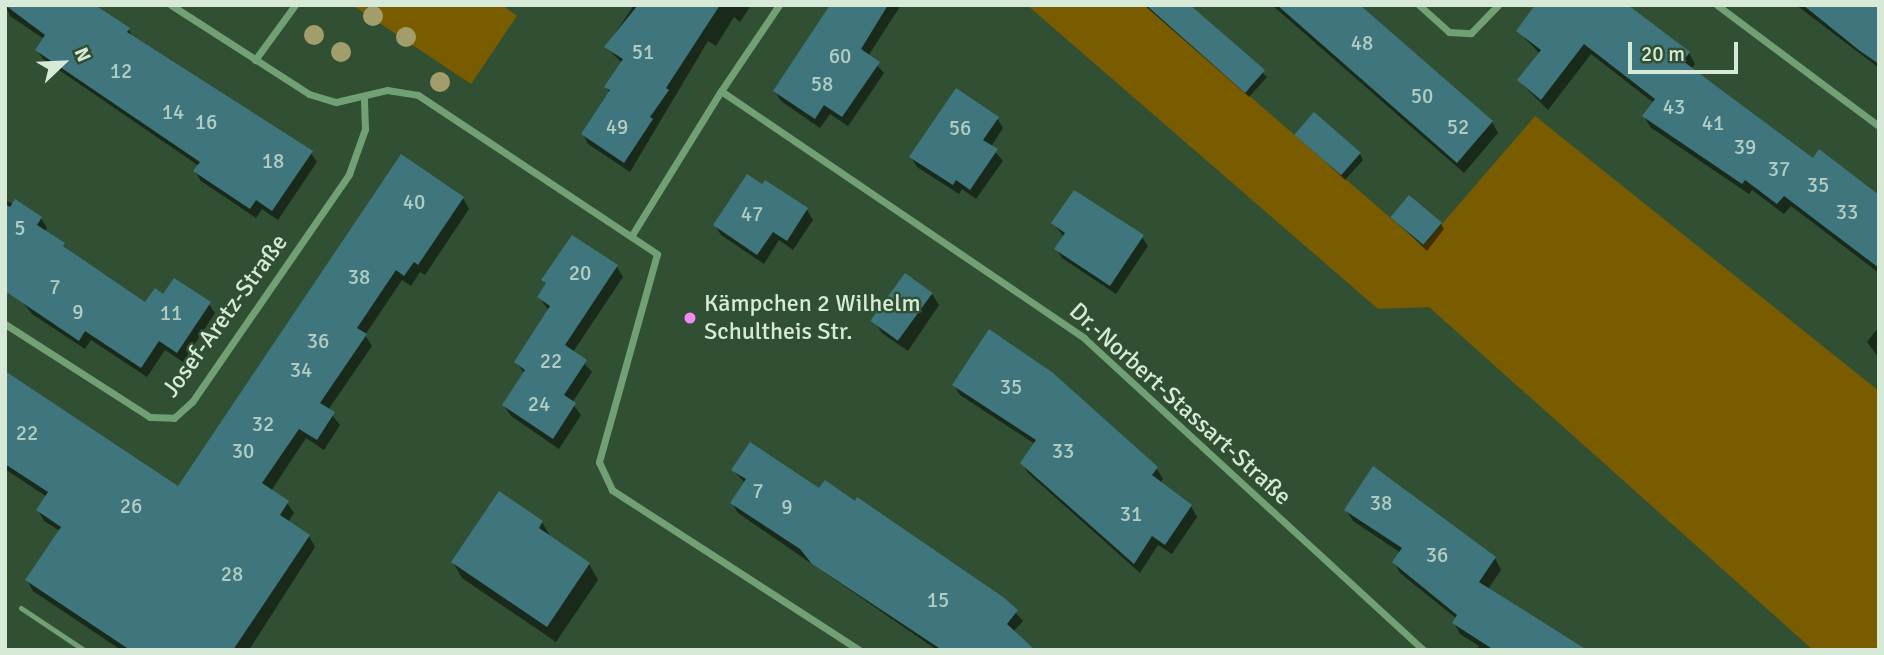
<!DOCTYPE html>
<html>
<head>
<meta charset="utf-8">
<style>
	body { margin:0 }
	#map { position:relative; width:1884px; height:655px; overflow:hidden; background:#304f33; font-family:Signika,sans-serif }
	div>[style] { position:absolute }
	.green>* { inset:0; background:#795b00 }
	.shadow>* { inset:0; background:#0007 }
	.building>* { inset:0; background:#3f767e; transform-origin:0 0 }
	.lane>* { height:5px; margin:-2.5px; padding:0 2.5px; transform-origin:2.5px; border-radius:2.5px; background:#70a074 }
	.street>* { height:7px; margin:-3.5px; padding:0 3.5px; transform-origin:3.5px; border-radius:3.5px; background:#70a074 }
	.trees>* { width:20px; height:20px; margin:-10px; border-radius:50%; background:#a19e6c }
	.dots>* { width:19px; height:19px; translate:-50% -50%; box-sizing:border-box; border:4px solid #304f33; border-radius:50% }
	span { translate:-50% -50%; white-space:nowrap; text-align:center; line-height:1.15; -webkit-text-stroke:5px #304f33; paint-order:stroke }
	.number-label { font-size:21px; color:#b1ccc1 }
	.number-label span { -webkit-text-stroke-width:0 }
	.poi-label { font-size:24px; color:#d7e9d7 }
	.left { translate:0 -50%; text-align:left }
	.street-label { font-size:24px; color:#d7e9d7 }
	.frame { position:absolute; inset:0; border:7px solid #d7e9d7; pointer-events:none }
	.north { position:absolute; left:28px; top:28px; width:70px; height:70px; -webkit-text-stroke:5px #304f33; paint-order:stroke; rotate:67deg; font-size:19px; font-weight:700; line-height:28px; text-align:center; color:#d7e9d7 }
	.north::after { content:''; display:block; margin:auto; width:24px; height:32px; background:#d7e9d7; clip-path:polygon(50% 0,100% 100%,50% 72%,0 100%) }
	.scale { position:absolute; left:1628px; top:42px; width:110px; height:32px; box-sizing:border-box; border:4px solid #d7e9d7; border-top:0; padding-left:9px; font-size:21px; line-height:24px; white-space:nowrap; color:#d7e9d7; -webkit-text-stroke:5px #304f33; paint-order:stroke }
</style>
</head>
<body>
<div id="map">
	<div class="green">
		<i style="clip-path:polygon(352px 5px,502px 5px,517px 16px,471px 84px)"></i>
		<i style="clip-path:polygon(1027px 5px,1144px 5px,1423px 246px,1535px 116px,1879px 391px,1879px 650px,1813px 650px,1429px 307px,1378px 309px)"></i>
	</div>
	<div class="shadow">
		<i style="clip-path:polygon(5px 5px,92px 5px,129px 30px,133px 38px,311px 153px,317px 162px,278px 220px,262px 209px,256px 218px,201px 181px,195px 171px,199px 166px,43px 59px,37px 50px,44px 39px,10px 16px)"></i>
		<i style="clip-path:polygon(634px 5px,751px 5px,740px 22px,734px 17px,716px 46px,708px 41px,630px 172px,588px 144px,583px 134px,610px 93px,606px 87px,622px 63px,606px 47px)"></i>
		<i style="clip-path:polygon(832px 5px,901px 5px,868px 56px,884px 73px,848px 126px,830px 114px,820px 128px,781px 101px,775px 91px)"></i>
		<i style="clip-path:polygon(1144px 5px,1187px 5px,1267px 77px,1249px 97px)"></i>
		<i style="clip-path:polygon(1272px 5px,1357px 5px,1492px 122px,1498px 133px,1464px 173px)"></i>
		<i style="clip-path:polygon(1796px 5px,1879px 5px,1879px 68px)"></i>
		<i style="clip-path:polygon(1518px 31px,1689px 53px,1695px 64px,1691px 69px,1813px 160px,1879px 197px,1879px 273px,1791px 206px,1784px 214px,1752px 190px,1749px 194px,1650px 127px,1644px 116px,1654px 103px,1591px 54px,1548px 110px,1519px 81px,1540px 54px)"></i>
		<i style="clip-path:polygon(997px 118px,1003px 128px,991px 147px,1003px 161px,976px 199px,962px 189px,959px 194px,917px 167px,911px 157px)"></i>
		<i style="clip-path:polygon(1296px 135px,1360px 154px,1363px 160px,1345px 180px)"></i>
		<i style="clip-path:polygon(765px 182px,807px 210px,813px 220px,793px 250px,779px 240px,764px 264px,721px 235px,715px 225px)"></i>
		<i style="clip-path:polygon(463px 198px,469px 209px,425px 275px,420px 272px,411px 286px,402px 280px,365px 335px,372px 346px,328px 410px,340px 425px,324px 450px,306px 438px,271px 491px,287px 503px,294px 513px,288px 522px,309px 536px,315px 547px,249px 650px,121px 650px,33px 591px,27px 580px,60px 531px,44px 521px,38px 510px,47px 497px,5px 469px,5px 372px,178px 488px)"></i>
		<i style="clip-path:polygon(5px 200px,41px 218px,47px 228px,44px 232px,145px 305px,164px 297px,209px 304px,215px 313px,183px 362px,165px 350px,147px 377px,91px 340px,85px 349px,32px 314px,5px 280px)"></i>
		<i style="clip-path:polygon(1392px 217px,1441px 224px,1444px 229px,1427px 251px)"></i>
		<i style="clip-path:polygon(1053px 223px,1142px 237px,1148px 246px,1116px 294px,1062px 258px,1056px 249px,1064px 237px)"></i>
		<i style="clip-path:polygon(616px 266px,623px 277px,573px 352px,592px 372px,572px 403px,581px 415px,559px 449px,511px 416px,504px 405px,525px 374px,516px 362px,549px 311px,539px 297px,547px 286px,544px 280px)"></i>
		<i style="clip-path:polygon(932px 294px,939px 305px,908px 351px,882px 333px,875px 322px)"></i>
		<i style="clip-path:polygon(1879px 327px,1879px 358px,1867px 342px)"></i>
		<i style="clip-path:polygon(1051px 374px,1157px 469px,1163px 479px,1160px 483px,1191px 506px,1197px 517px,1172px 554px,1158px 545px,1140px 573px,1028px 473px,1022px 463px,1035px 444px,960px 395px,954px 385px)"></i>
		<i style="clip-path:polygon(733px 470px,820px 490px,1002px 598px,1023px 621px,1013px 632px,1033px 650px,937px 650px,738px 513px,732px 503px,745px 483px)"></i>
		<i style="clip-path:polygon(1346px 510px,1495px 558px,1501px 570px,1488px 589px,1574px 650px,1476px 650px,1479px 646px,1460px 634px,1454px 623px,1457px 619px,1400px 573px,1394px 562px,1401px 553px,1353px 521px)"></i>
		<i style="clip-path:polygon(542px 522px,551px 538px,589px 564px,598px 580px,556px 642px,462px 578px,453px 562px)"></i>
	</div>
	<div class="building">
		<i style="clip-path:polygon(5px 5px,95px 5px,130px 28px,127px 32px,313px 151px,272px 211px,256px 200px,250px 209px,193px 171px,200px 162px,35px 50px,45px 35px)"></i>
		<i style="clip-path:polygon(638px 5px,720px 5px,666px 88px,669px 90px,650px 117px,653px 119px,624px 163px,581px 134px,610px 90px,604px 87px,623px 59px,604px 47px)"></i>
		<i style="clip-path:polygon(830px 5px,888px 5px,861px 49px,880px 62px,842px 117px,824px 105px,815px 119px,773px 91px)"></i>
		<i style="clip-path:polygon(1146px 5px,1190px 5px,1265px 70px,1245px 93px)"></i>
		<i style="clip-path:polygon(1277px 5px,1360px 5px,1493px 121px,1457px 163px)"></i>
		<i style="clip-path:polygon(1535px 5px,1628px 5px,1690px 52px,1683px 61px,1716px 86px,1813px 158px,1819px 149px,1879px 195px,1879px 268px,1784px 196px,1777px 204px,1745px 180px,1742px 184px,1642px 116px,1655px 99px,1584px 44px,1541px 100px,1517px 80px,1541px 50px,1516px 31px)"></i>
		<i style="clip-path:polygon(1803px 5px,1879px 5px,1879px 64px,1860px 51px)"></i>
		<i style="clip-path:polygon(956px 88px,999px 117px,983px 140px,998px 149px,970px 190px,956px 180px,953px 185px,909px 157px)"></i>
		<i style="left:1314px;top:112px;width:62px;height:30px;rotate:41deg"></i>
		<i style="clip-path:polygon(401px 154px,464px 197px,418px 265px,414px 262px,404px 276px,396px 270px,357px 328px,367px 334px,320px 403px,335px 412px,317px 440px,299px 429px,262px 483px,289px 501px,280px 515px,310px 535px,233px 650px,130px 650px,25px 580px,61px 527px,36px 510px,48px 492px,5px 464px,5px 371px,178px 486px)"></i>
		<i style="clip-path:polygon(747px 174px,762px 184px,765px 180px,808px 208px,787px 241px,773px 232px,757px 255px,713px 225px)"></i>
		<i style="clip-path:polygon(1074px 190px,1144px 235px,1110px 286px,1054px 249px,1065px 233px,1051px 223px)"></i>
		<i style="left:1409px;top:195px;width:43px;height:29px;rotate:40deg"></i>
		<i style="clip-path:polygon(15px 199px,42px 217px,37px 225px,65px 243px,63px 246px,145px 302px,155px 288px,163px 294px,174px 278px,211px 302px,177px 353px,159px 341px,141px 368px,85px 331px,79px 341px,5px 291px,5px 204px,10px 207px)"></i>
		<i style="clip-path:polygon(572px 235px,618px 265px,565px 345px,587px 360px,564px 395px,576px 403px,553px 439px,502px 405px,525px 370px,514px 362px,550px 306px,537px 297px,546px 283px,541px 280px)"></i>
		<i style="left:905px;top:273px;width:34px;height:59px;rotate:36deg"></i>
		<i style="clip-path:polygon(989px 329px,1053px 373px,1158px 467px,1152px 475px,1192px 505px,1165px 545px,1152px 536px,1134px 564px,1020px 463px,1036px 440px,952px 385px)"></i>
		<i style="clip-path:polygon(750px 442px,819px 488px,825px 480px,855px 501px,857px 497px,1003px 597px,1018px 610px,1007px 624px,1035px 650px,942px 650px,812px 564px,800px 549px,730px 503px,746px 479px,731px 470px)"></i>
		<i style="clip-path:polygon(1373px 466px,1496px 557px,1479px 582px,1587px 650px,1494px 650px,1452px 623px,1457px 615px,1392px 562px,1402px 548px,1344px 510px)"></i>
		<i style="clip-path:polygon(499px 491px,543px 521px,539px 528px,590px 563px,547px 627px,451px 562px)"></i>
	</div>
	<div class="lane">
		<i style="left:21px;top:608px;width:76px;rotate:33.7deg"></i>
	</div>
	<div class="street">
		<i style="left:171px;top:5px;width:164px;rotate:32.8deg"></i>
		<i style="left:309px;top:94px;width:28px;rotate:17deg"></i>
		<i style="left:336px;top:102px;width:52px;rotate:-13.2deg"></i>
		<i style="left:387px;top:90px;width:31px;rotate:9deg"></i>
		<i style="left:418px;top:95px;width:287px;rotate:33.6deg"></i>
		<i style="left:657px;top:254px;width:216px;rotate:105.6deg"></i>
		<i style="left:599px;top:462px;width:31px;rotate:65deg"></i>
		<i style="left:612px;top:490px;width:294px;rotate:32.9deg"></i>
		<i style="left:779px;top:5px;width:104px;rotate:124deg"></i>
		<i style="left:721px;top:91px;width:439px;rotate:34.2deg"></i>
		<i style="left:1084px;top:338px;width:461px;rotate:42.6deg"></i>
		<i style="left:1419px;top:5px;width:40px;rotate:42deg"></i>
		<i style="left:1449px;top:32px;width:22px;rotate:3deg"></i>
		<i style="left:1471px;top:33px;width:39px;rotate:-46deg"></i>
		<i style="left:1717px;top:5px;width:202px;rotate:36.8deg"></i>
		<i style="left:255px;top:60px;width:68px;rotate:-54deg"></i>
		<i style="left:632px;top:235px;width:169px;rotate:-58.3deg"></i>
		<i style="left:5px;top:324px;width:172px;rotate:32.7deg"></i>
		<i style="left:150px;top:417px;width:24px;rotate:2deg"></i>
		<i style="left:174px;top:418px;width:24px;rotate:-42deg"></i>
		<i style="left:192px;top:402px;width:277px;rotate:-55.4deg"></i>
		<i style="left:349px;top:174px;width:48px;rotate:-70.4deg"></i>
		<i style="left:365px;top:129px;width:32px;rotate:-92deg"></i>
	</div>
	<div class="trees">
		<i style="left:373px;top:16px"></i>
		<i style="left:314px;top:35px"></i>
		<i style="left:406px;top:37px"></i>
		<i style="left:341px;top:52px"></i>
		<i style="left:440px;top:82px"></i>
	</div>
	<div class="dots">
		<i style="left:690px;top:318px;background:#f18af4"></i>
	</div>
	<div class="number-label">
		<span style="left:1362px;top:43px">48</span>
		<span style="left:643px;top:52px">51</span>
		<span style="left:840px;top:56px">60</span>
		<span style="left:121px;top:71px">12</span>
		<span style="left:822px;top:84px">58</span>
		<span style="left:1422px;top:96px">50</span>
		<span style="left:1674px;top:107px">43</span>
		<span style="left:173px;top:112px">14</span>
		<span style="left:206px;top:122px">16</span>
		<span style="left:1713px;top:123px">41</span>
		<span style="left:617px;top:127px">49</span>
		<span style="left:1458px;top:127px">52</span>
		<span style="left:960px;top:128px">56</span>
		<span style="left:1745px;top:147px">39</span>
		<span style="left:273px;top:161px">18</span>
		<span style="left:1779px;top:169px">37</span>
		<span style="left:1818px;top:185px">35</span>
		<span style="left:414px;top:202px">40</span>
		<span style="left:1847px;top:212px">33</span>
		<span style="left:752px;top:214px">47</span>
		<span style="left:20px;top:228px">5</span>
		<span style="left:580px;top:273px">20</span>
		<span style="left:359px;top:277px">38</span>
		<span style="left:55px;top:287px">7</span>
		<span style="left:78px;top:312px">9</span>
		<span style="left:171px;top:313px">11</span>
		<span style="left:318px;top:341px">36</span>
		<span style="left:551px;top:361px">22</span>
		<span style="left:301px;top:370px">34</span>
		<span style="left:1011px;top:387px">35</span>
		<span style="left:539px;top:404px">24</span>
		<span style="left:263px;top:424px">32</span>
		<span style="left:27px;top:433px">22</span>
		<span style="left:243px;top:451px">30</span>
		<span style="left:1063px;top:451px">33</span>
		<span style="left:758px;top:491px">7</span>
		<span style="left:1381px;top:503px">38</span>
		<span style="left:131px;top:506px">26</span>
		<span style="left:787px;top:507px">9</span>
		<span style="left:1131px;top:514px">31</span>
		<span style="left:1437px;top:555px">36</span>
		<span style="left:232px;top:574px">28</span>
		<span style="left:938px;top:600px">15</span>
	</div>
	<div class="poi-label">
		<span class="left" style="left:704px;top:318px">Kämpchen 2 Wilhelm<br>Schultheis Str.</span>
	</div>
	<div class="street-label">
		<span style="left:225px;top:316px;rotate:-54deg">Josef-Aretz-Straße</span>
		<span style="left:1180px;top:404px;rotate:42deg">Dr.-Norbert-Stassart-Straße</span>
	</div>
	<div class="frame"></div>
	<div class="north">N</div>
	<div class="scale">20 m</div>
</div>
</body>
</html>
